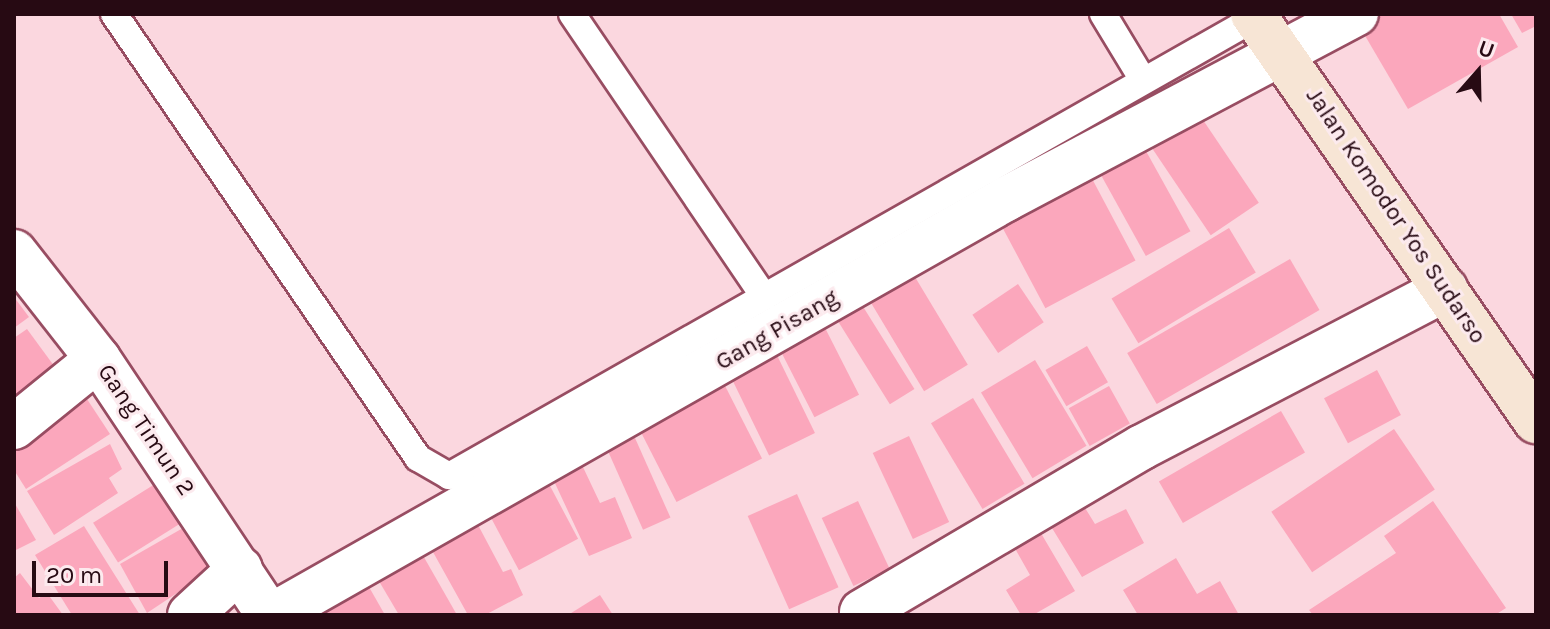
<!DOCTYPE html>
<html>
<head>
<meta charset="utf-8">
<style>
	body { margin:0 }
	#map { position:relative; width:1550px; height:629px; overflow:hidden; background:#fbd7df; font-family:Karla,sans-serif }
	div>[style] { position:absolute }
	.building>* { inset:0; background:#fba7bc; transform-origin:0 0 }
	.roads { filter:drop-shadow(2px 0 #984d62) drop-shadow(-2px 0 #984d62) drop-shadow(0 2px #984d62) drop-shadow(0 -2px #984d62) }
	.lane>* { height:26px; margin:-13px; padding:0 13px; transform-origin:13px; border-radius:13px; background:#fff }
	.street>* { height:44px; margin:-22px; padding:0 22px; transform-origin:22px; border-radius:22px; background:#fff }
	.secondary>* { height:44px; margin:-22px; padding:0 22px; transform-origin:22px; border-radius:22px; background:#f7e5d5 }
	span { translate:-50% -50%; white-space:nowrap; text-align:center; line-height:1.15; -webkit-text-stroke:6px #fceaee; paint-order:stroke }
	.street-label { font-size:24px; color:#270a13 }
	.frame { position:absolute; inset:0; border:16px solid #270a13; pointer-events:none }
	.north { position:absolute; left:1438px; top:32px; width:80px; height:80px; -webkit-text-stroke:6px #fceaee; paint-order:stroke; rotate:20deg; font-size:22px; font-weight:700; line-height:32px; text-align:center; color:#270a13 }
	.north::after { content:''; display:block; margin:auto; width:28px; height:36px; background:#270a13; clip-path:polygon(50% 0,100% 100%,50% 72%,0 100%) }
	.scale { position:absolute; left:32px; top:561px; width:136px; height:36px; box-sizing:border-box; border:4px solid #270a13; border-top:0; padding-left:10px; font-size:24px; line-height:28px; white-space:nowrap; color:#270a13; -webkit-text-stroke:6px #fceaee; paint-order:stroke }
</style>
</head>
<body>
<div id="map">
	<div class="building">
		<i style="clip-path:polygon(1372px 14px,1499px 14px,1518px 47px,1408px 109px,1357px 22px)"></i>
		<i style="clip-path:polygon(1511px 14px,1536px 14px,1536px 26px,1522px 33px)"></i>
		<i style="left:1199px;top:114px;width:107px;height:58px;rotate:56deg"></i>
		<i style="left:1141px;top:142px;width:102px;height:51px;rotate:61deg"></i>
		<i style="left:1089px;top:173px;width:99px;height:102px;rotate:62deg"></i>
		<i style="left:1229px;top:228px;width:52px;height:137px;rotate:59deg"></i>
		<i style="left:1290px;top:259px;width:59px;height:188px;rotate:60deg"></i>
		<i style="left:906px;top:262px;width:120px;height:51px;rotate:59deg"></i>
		<i style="left:1018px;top:284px;width:46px;height:55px;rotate:56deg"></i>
		<i style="clip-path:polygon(14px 297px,29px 317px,14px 328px)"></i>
		<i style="left:862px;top:305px;width:99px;height:29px;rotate:58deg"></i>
		<i style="left:820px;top:318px;width:86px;height:50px;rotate:63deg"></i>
		<i style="clip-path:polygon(27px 329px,60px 374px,14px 407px,14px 338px)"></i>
		<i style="left:772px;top:345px;width:98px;height:51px;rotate:64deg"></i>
		<i style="left:1087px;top:346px;width:42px;height:48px;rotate:60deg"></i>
		<i style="left:1035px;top:360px;width:100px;height:63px;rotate:59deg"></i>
		<i style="left:1377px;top:370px;width:51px;height:60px;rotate:62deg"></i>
		<i style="left:718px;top:372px;width:97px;height:96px;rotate:63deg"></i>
		<i style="left:1109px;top:386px;width:43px;height:46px;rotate:61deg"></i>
		<i style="clip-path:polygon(83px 393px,110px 434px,26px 489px,14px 470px,14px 437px)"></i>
		<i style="left:973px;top:398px;width:100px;height:49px;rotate:59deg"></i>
		<i style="left:1281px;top:411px;width:48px;height:141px;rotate:60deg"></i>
		<i style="left:631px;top:429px;width:97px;height:30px;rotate:66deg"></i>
		<i style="left:1394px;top:429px;width:73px;height:148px;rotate:56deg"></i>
		<i style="left:909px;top:436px;width:95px;height:40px;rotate:65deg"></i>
		<i style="clip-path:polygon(110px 444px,122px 469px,109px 478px,118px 493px,54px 535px,27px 491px)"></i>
		<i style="clip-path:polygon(582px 465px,600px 503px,615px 497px,632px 538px,589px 556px,553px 479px)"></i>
		<i style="left:541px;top:469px;width:79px;height:67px;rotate:62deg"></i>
		<i style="left:155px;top:484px;width:47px;height:73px;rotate:58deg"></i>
		<i style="left:797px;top:494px;width:102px;height:54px;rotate:66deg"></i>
		<i style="clip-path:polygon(1077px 495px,1095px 524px,1126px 509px,1144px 543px,1082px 577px,1044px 515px)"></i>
		<i style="left:858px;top:501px;width:75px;height:40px;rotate:65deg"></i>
		<i style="clip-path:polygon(1433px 501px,1506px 608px,1495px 615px,1313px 615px,1309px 610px,1396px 553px,1384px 536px)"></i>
		<i style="clip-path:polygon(14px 502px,36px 540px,14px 551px)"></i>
		<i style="clip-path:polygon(469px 508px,503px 572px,511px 569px,523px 595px,485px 615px,468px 615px,423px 534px)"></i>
		<i style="clip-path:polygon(1035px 523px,1075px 591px,1033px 615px,1021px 615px,1006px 590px,1030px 575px,1009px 538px)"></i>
		<i style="clip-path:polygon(84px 526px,140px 615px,72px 615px,35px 555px)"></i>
		<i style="clip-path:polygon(183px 528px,213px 569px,147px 613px,120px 564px)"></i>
		<i style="clip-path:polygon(417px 545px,457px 615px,399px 615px,373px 571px)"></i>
		<i style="clip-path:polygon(1176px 558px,1197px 594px,1220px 581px,1239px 615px,1138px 615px,1123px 590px)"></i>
		<i style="clip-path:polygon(20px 573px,39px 598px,47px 593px,63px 615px,14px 615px,14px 578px)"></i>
		<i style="clip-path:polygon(365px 580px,385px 615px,303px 615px)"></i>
		<i style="clip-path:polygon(600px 595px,613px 615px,568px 615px)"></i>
	</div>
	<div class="roads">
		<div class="lane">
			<i style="left:114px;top:14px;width:538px;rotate:55.6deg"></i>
			<i style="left:418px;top:458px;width:36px;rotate:30deg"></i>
			<i style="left:449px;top:476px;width:927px;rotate:-29.61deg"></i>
			<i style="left:572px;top:14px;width:342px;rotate:55.8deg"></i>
			<i style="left:1103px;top:14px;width:77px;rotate:58.8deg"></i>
		</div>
		<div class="street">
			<i style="left:14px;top:252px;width:136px;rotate:51.9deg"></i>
			<i style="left:98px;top:359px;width:308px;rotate:56.3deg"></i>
			<i style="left:14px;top:427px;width:108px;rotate:-39deg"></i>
			<i style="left:862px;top:612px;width:325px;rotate:-30.5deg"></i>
			<i style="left:1142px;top:447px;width:342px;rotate:-27.5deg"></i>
			<i style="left:190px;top:615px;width:68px;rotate:-42.6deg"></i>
			<i style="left:273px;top:615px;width:843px;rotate:-29.58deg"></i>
			<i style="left:1006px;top:199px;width:396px;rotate:-27.9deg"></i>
		</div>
		<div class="secondary">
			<i style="left:1253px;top:14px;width:496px;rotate:55.2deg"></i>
		</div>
	</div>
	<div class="street-label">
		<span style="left:1396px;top:216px;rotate:56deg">Jalan Komodor Yos Sudarso</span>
		<span style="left:777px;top:330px;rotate:-30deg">Gang Pisang</span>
		<span style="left:146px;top:430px;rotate:56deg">Gang Timun 2</span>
	</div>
	<div class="frame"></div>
	<div class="north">U</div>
	<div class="scale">20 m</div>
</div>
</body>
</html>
